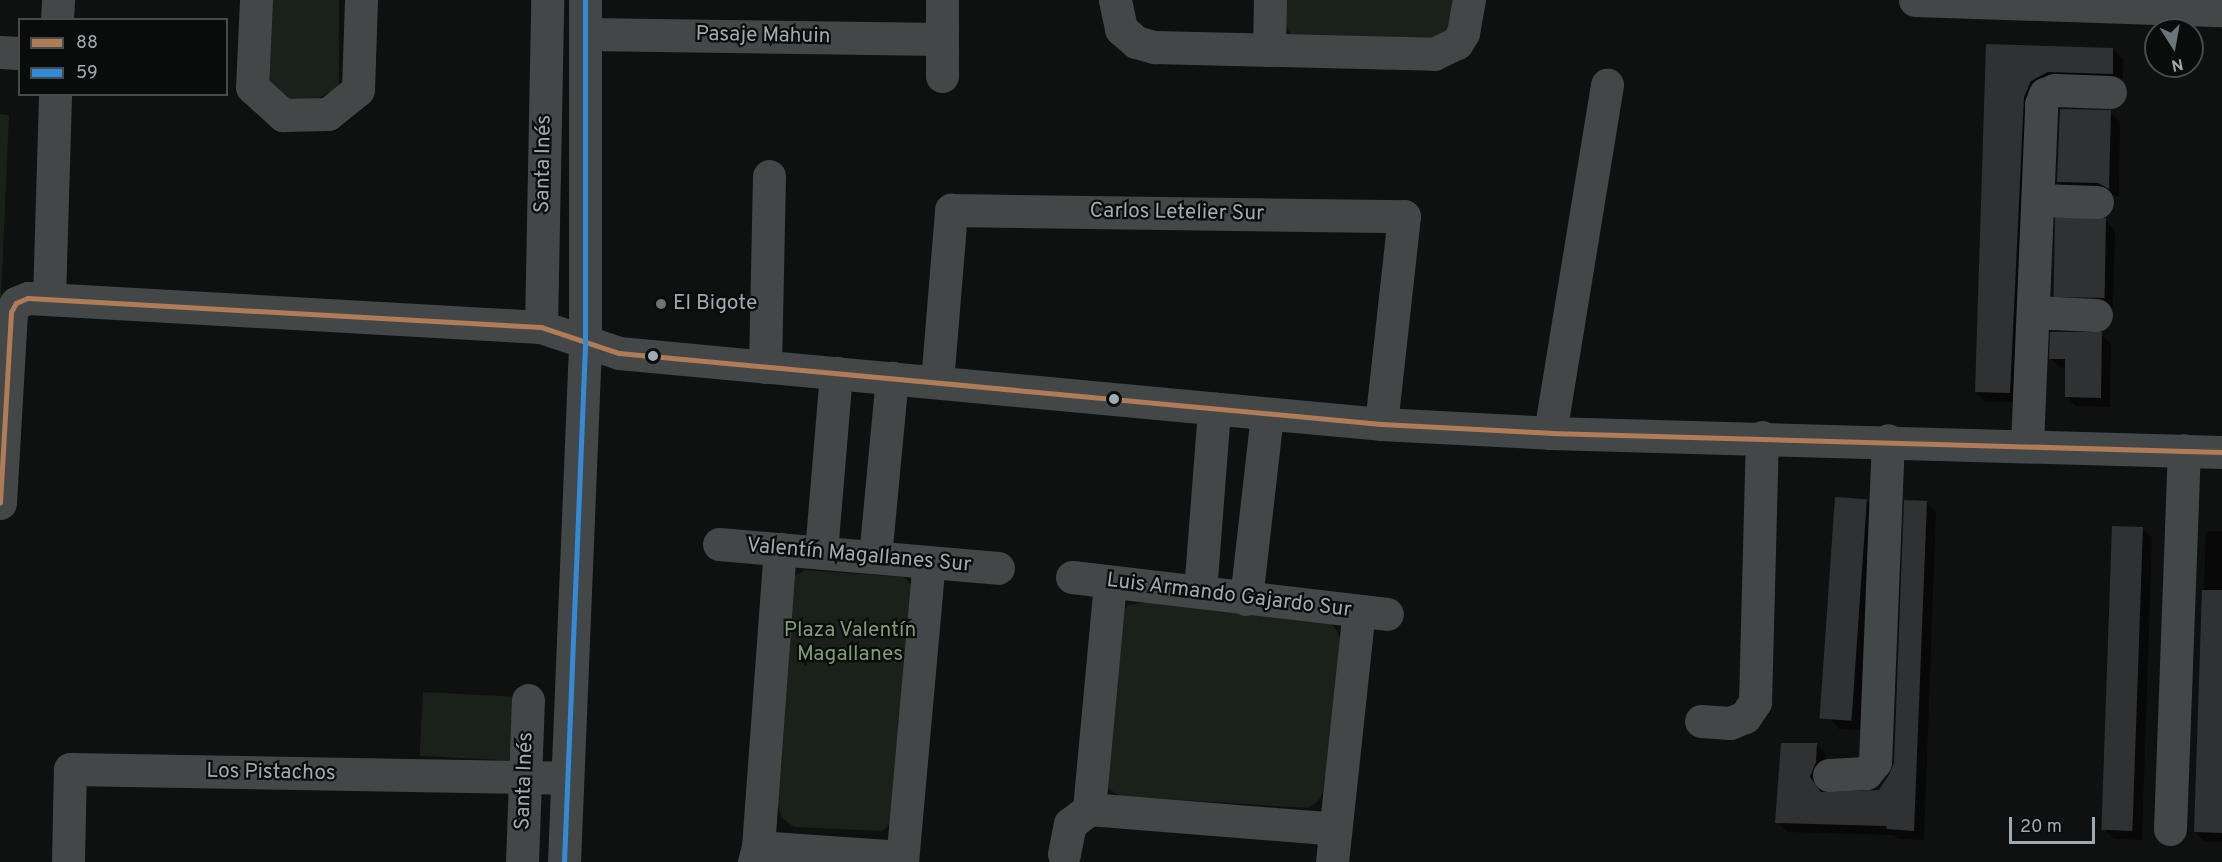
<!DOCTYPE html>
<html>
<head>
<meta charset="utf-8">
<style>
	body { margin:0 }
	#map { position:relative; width:2222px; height:862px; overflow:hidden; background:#0f1010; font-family:Overpass,sans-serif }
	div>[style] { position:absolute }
	.green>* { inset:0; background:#1a201a; transform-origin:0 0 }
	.shadow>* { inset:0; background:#0007 }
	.building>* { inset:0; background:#303132; transform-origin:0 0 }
	.minor>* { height:33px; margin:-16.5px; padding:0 16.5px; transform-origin:16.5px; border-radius:16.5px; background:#444748 }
	.bus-1>* { height:4.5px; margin:-2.25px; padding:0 2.25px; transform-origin:2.25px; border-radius:2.25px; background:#b07c57 }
	.bus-2>* { height:4.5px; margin:-2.25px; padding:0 2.25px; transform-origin:2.25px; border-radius:2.25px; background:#338bd7 }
	.dots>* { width:16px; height:16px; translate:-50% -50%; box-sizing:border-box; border:3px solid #0a0b0b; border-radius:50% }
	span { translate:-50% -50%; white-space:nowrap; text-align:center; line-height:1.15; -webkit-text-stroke:4.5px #0a0b0b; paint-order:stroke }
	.street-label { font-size:21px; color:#a0aab1 }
	.poi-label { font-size:21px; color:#a0aab1 }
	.left { translate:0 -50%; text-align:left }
	.park-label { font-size:21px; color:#809c78 }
	.legend { position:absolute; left:18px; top:18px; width:210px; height:78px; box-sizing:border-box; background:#0a0b0b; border:2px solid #464b4d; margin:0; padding:8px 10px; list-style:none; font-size:18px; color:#a0aab1 }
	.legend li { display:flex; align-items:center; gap:12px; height:30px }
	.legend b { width:30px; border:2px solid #464b4d }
	.north { position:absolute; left:2144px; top:18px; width:60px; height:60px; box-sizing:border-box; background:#0a0b0b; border:2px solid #464b4d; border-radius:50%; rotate:169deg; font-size:16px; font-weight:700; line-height:24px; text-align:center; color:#a0aab1 }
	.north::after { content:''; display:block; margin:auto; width:21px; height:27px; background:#6d7479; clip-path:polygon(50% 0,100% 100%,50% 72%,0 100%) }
	.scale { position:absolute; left:2009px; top:817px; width:86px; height:27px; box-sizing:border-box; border:3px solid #a0aab1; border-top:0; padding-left:8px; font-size:18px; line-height:21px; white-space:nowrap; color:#a0aab1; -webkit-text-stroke:4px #0a0b0b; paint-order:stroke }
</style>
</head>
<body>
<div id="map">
	<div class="green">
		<i style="clip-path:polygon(260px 0,339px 0,339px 88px,312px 101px,288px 107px,266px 88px)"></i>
		<i style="clip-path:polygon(1283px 0,1455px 0,1449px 31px,1429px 40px,1292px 36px,1282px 21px)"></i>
		<i style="clip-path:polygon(0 114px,9px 115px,0 322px)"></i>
		<i style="clip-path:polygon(805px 570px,904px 577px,916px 591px,895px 820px,882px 831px,794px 827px,782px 818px,776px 800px,790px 579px)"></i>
		<i style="clip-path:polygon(1147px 602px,1329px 622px,1336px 629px,1342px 642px,1323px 793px,1318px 801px,1308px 808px,1119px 796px,1108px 788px,1104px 773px,1119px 619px,1128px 605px)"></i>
		<i style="left:423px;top:692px;width:90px;height:64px;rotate:3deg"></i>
	</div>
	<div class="shadow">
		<i style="clip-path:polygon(1987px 46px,2113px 49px,2123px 59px,2122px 83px,2059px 82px,2020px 402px,1986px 402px,1976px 392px)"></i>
		<i style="clip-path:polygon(2110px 112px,2120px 122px,2119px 197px,2109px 193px,2068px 191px,2058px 181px)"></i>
		<i style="clip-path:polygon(2105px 220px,2115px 230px,2113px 308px,2063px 303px,2053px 294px)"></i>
		<i style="clip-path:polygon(2101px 334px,2111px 344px,2110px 407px,2076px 406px,2066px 396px,2067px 368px,2061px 368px,2051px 358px)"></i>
		<i style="clip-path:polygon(1866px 500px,1876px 510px,1867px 730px,1839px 729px,1830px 719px)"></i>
		<i style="clip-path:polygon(1926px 502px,1936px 512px,1924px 840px,1898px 839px,1894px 835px,1787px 832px,1777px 822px,1816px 744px,1826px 754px,1822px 792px,1880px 792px,1895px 764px)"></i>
		<i style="clip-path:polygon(2142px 528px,2152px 538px,2142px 840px,2114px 839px,2104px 829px)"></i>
		<i style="clip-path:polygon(2206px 531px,2222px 531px,2222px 842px,2205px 842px,2195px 832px)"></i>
	</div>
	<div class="building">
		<i style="clip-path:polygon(1986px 44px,2113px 48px,2113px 74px,2048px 72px,2031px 81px,2024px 97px,2010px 393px,1975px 392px)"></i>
		<i style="clip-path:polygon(2060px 109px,2111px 110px,2109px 189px,2098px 183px,2057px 182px)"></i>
		<i style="left:2106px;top:218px;width:80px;height:51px;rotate:91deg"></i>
		<i style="clip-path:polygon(2050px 332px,2102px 332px,2101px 398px,2065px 397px,2065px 359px,2049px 359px)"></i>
		<i style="left:1835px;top:497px;width:32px;height:222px;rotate:4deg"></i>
		<i style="clip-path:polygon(1904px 500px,1927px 501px,1914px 831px,1887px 829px,1886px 826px,1775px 823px,1781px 743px,1817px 743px,1816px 762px,1810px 777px,1821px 792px,1879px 790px,1890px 773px,1894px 763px)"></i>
		<i style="left:2112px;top:526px;width:31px;height:304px;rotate:2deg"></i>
		<i style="clip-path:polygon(2202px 590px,2222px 590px,2222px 833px,2194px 832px)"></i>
	</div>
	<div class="minor">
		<i style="left:256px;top:0;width:87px;rotate:92.6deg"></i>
		<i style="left:252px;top:87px;width:42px;rotate:42.1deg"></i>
		<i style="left:283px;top:115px;width:45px;rotate:-1.3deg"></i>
		<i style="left:328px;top:114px;width:38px;rotate:-39deg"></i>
		<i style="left:358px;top:90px;width:90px;rotate:-88.1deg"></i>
		<i style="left:942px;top:0;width:76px;rotate:90deg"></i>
		<i style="left:1115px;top:0;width:30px;rotate:78deg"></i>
		<i style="left:1121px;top:29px;width:20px;rotate:41deg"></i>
		<i style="left:1136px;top:42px;width:19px;rotate:16deg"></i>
		<i style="left:1154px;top:47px;width:280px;rotate:1.4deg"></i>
		<i style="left:1434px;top:54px;width:25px;rotate:-26deg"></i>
		<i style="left:1457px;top:43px;width:12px;rotate:-59deg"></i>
		<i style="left:1463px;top:33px;width:34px;rotate:-80deg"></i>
		<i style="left:1915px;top:0;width:307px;rotate:1.9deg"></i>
		<i style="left:57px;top:20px;width:20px;rotate:-87deg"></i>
		<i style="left:585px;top:34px;width:357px;rotate:0.8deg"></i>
		<i style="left:1269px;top:50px;width:50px;rotate:-88.9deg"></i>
		<i style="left:0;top:52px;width:20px;rotate:3deg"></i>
		<i style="left:2038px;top:200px;width:59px;rotate:1.9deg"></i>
		<i style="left:49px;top:299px;width:205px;rotate:-88.3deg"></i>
		<i style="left:2033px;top:312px;width:63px;rotate:2.7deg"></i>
		<i style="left:541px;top:327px;width:327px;rotate:-88.9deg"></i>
		<i style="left:765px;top:367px;width:191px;rotate:-88.8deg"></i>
		<i style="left:937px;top:382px;width:173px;rotate:-85.3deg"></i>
		<i style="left:951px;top:210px;width:453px;rotate:0.8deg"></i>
		<i style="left:1404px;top:216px;width:209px;rotate:96.3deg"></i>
		<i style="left:1550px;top:433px;width:353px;rotate:-80.7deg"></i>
		<i style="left:2027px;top:445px;width:341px;rotate:-87.6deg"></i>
		<i style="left:2041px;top:104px;width:11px;rotate:-68deg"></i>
		<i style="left:2045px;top:94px;width:11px;rotate:-22deg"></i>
		<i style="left:2055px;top:90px;width:55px;rotate:2.1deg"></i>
		<i style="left:0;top:503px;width:191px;rotate:-86.7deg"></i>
		<i style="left:11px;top:312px;width:10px;rotate:-61deg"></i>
		<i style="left:16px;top:303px;width:13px;rotate:-23deg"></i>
		<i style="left:28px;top:298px;width:514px;rotate:3.24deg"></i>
		<i style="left:541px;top:327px;width:82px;rotate:18.4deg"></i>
		<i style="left:619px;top:353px;width:765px;rotate:5.32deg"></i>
		<i style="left:1381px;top:424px;width:169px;rotate:3deg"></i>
		<i style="left:1550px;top:433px;width:672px;rotate:1.62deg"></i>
		<i style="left:719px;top:544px;width:280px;rotate:4.9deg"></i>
		<i style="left:821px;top:552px;width:180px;rotate:-85.2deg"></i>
		<i style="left:875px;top:557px;width:180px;rotate:-84.6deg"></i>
		<i style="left:1072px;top:577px;width:317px;rotate:6.7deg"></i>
		<i style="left:1200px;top:592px;width:184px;rotate:-85.6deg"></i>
		<i style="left:1246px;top:599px;width:185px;rotate:-83.5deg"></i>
		<i style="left:1701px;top:721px;width:29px;rotate:4deg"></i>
		<i style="left:1730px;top:723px;width:16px;rotate:-22deg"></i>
		<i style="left:1745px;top:717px;width:18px;rotate:-56deg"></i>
		<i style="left:1755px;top:702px;width:265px;rotate:-88.5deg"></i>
		<i style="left:1829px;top:775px;width:37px;rotate:-3deg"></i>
		<i style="left:1866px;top:773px;width:14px;rotate:-51deg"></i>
		<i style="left:1875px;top:762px;width:322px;rotate:-87.7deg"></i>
		<i style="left:1089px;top:809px;width:247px;rotate:4.6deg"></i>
		<i style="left:1089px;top:809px;width:228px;rotate:-84.7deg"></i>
		<i style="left:2170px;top:829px;width:379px;rotate:-87.9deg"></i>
		<i style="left:758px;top:847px;width:144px;rotate:4deg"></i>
		<i style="left:1064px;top:854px;width:31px;rotate:-79deg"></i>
		<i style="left:1070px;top:824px;width:24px;rotate:-38deg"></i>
		<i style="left:68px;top:862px;width:93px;rotate:-88.8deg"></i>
		<i style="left:70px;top:769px;width:496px;rotate:1deg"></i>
		<i style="left:522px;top:862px;width:162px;rotate:-87.9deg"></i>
		<i style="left:564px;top:862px;width:517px;rotate:-87.67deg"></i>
		<i style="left:585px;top:345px;width:345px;rotate:-90deg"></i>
		<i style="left:754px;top:862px;width:16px;rotate:-75deg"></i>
		<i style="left:758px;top:847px;width:299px;rotate:-85.8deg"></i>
		<i style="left:902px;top:862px;width:301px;rotate:-84.9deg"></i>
		<i style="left:1332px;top:862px;width:252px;rotate:-83.9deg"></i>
	</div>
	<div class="bus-1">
		<i style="left:0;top:503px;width:191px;rotate:-86.7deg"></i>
		<i style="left:11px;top:312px;width:10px;rotate:-61deg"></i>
		<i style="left:16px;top:303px;width:13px;rotate:-23deg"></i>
		<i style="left:28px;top:298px;width:514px;rotate:3.24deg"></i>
		<i style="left:541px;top:327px;width:82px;rotate:18.4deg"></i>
		<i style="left:619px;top:353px;width:765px;rotate:5.32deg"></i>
		<i style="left:1381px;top:424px;width:169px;rotate:3deg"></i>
		<i style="left:1550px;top:433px;width:672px;rotate:1.62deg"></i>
	</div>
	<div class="bus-2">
		<i style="left:564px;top:862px;width:517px;rotate:-87.67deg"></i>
		<i style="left:585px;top:345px;width:345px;rotate:-90deg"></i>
	</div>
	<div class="dots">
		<i style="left:661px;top:304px;background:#6d7479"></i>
		<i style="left:653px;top:356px;background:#a0aab1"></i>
		<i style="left:1114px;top:399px;background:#a0aab1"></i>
	</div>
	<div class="street-label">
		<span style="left:763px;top:36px;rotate:1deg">Pasaje Mahuin</span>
		<span style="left:544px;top:164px;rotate:-89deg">Santa Inés</span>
		<span style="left:1177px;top:213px;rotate:1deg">Carlos Letelier Sur</span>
		<span style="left:859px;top:556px;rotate:5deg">Valentín Magallanes Sur</span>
		<span style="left:1229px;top:596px;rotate:7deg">Luis Armando Gajardo Sur</span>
		<span style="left:271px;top:773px;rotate:1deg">Los Pistachos</span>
		<span style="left:525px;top:781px;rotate:-88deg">Santa Inés</span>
	</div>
	<div class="poi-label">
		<span class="left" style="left:673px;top:304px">El Bigote</span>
	</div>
	<div class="park-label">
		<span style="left:850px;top:643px">Plaza Valentín<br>Magallanes</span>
	</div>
	<ul class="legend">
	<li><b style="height:8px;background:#b07c57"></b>88</li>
	<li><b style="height:8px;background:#338bd7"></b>59</li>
	</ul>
	<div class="north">N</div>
	<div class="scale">20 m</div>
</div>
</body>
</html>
